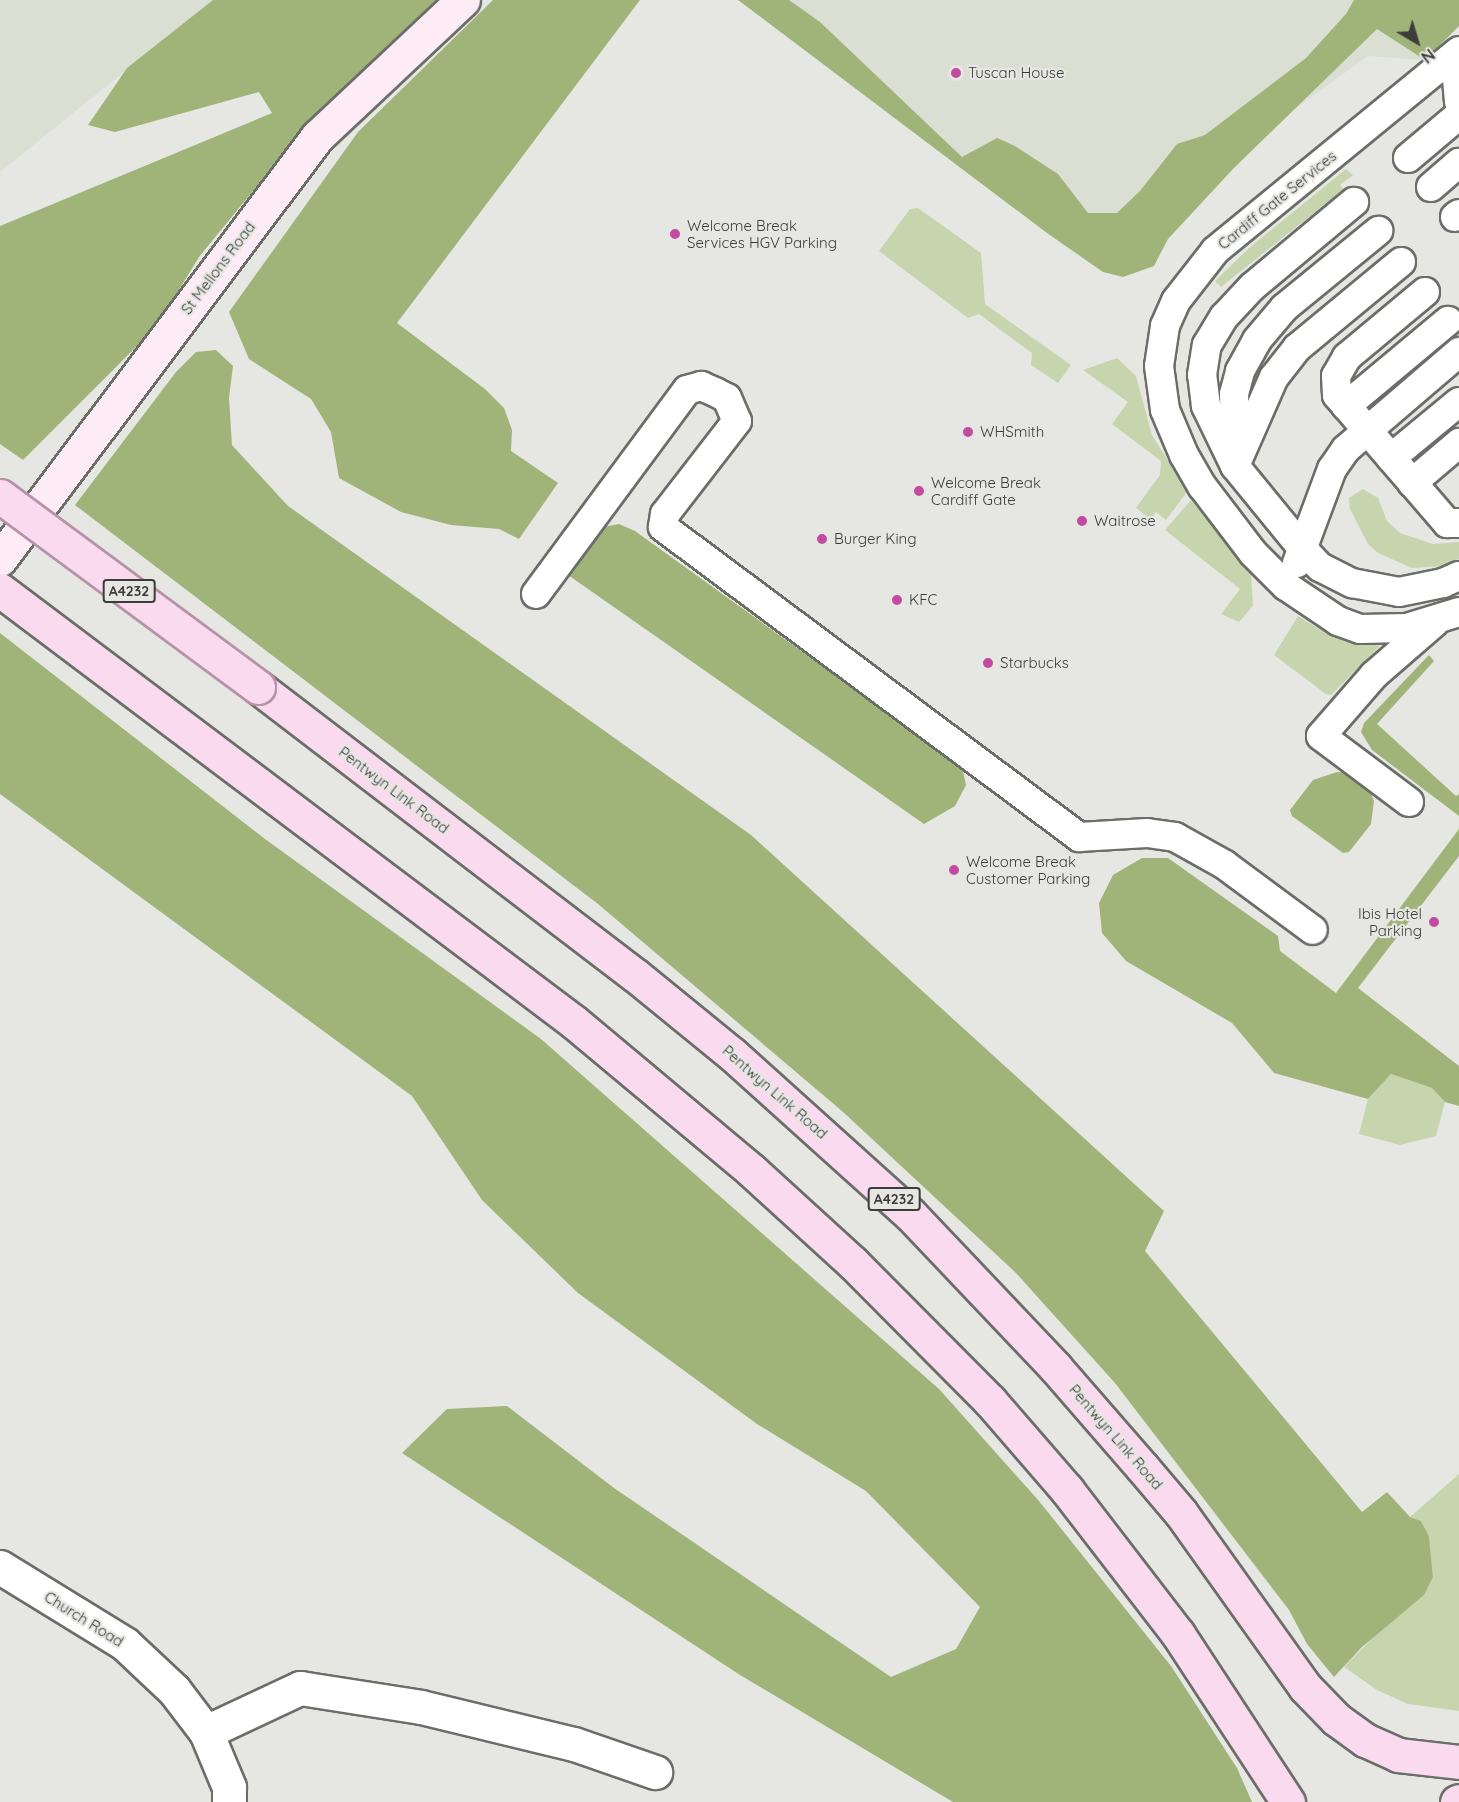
<!DOCTYPE html>
<html>
<head>
<meta charset="utf-8">
<style>
	body { margin:0 }
	#map { position:relative; width:1459px; height:1802px; overflow:hidden; background:#e6e7e3; font-family:Quicksand,sans-serif }
	div>[style] { position:absolute }
	.built>* { inset:0; background:#daded3 }
	.green>* { inset:0; background:#c7d5ae }
	.forest>* { inset:0; background:#a0b47a }
	.roads { filter:drop-shadow(2px 0 #6b6d69) drop-shadow(-2px 0 #6b6d69) drop-shadow(0 2px #6b6d69) drop-shadow(0 -2px #6b6d69) }
	.service>* { height:28px; margin:-14px; padding:0 14px; transform-origin:14px; border-radius:14px; background:#fff }
	.minor>* { height:33px; margin:-16.5px; padding:0 16.5px; transform-origin:16.5px; border-radius:16.5px; background:#fff }
	.secondary>* { height:33px; margin:-16.5px; padding:0 16.5px; transform-origin:16.5px; border-radius:16.5px; background:#fdecf6 }
	.primary>* { height:33px; margin:-16.5px; padding:0 16.5px; transform-origin:16.5px; border-radius:16.5px; background:#fadaee }
	.bridges { filter:drop-shadow(2px 0 #b693a8) drop-shadow(-2px 0 #b693a8) drop-shadow(0 2px #b693a8) drop-shadow(0 -2px #b693a8) }
	.primary-bridge>* { height:33px; margin:-16.5px; padding:0 16.5px; transform-origin:16.5px; border-radius:16.5px; background:#fadaee }
	.dots>* { width:16px; height:16px; translate:-50% -50%; box-sizing:border-box; border:3px solid #e6e7e3; border-radius:50% }
	span { translate:-50% -50%; white-space:nowrap; text-align:center; line-height:1.15; -webkit-text-stroke:4.5px #e6e7e3; paint-order:stroke }
	.shield-label span { padding:2px 4px; background:#e6e7e3; border:2px solid; border-radius:4px; -webkit-text-stroke-width:0 }
	.shield-label { font-size:14px; color:#3c3d3b; font-weight:700 }
	.poi-label { font-size:15px; color:#3c3d3b }
	.left { translate:0 -50%; text-align:left }
	.right { translate:-100% -50%; text-align:right }
	.street-label { font-size:15px; color:#3c3d3b }
	.north { position:absolute; left:1387px; top:12px; width:60px; height:60px; -webkit-text-stroke:4px #e6e7e3; paint-order:stroke; rotate:142deg; font-size:16px; font-weight:700; line-height:24px; text-align:center; color:#3c3d3b }
	.north::after { content:''; display:block; margin:auto; width:21px; height:27px; background:#3c3d3b; clip-path:polygon(50% 0,100% 100%,50% 72%,0 100%) }
</style>
</head>
<body>
<div id="map">
	<div class="built">
		<i style="clip-path:polygon(0 0,213px 0,0 172px)"></i>
		<i style="clip-path:polygon(741px 0,1459px 0,1459px 26px,1425px 60px,1368px 56px,1221px 162px,1105px 257px,962px 162px)"></i>
	</div>
	<div class="green">
		<i style="clip-path:polygon(1346px 169px,1353px 175px,1340px 185px,1344px 189px,1221px 287px,1215px 281px,1249px 248px)"></i>
		<i style="clip-path:polygon(918px 208px,981px 253px,985px 304px,1071px 365px,1058px 383px,1031px 365px,1032px 353px,979px 314px,968px 318px,879px 251px,910px 209px)"></i>
		<i style="clip-path:polygon(1117px 358px,1136px 376px,1152px 435px,1187px 492px,1166px 520px,1156px 512px,1150px 519px,1136px 508px,1160px 475px,1161px 461px,1112px 424px,1128px 402px,1083px 370px)"></i>
		<i style="clip-path:polygon(1363px 489px,1378px 498px,1387px 521px,1400px 533px,1433px 544px,1459px 542px,1459px 559px,1445px 566px,1412px 568px,1378px 553px,1368px 544px,1350px 509px,1349px 498px)"></i>
		<i style="clip-path:polygon(1191px 500px,1251px 573px,1253px 606px,1239px 622px,1221px 614px,1240px 589px,1165px 530px)"></i>
		<i style="clip-path:polygon(1298px 616px,1327px 634px,1380px 646px,1331px 695px,1326px 694px,1274px 655px)"></i>
		<i style="clip-path:polygon(1391px 1074px,1432px 1088px,1445px 1102px,1436px 1136px,1400px 1145px,1359px 1134px,1368px 1099px)"></i>
		<i style="clip-path:polygon(1459px 1474px,1459px 1711px,1408px 1704px,1377px 1690px,1344px 1667px,1433px 1577px,1429px 1536px,1421px 1521px,1410px 1517px)"></i>
	</div>
	<div class="forest">
		<i style="clip-path:polygon(213px 0,449px 0,320px 109px,199px 257px,157px 326px,23px 460px,0 444px,0 226px,272px 113px,259px 92px,115px 132px,88px 125px,127px 68px)"></i>
		<i style="clip-path:polygon(493px 0,640px 0,397px 323px,485px 389px,504px 408px,512px 430px,511px 451px,558px 483px,519px 539px,499px 529px,451px 525px,401px 512px,339px 478px,331px 432px,311px 399px,249px 359px,229px 312px,358px 132px)"></i>
		<i style="clip-path:polygon(738px 0,789px 0,820px 22px,962px 157px,997px 138px,1015px 146px,1058px 174px,1088px 213px,1117px 213px,1140px 191px,1177px 144px,1205px 135px,1306px 58px,1346px 14px,1354px 0,1459px 0,1459px 26px,1425px 60px,1377px 29px,1233px 169px,1168px 239px,1154px 266px,1123px 277px,1103px 272px,1047px 233px)"></i>
		<i style="clip-path:polygon(216px 350px,233px 366px,229px 398px,232px 445px,288px 506px,751px 835px,1164px 1211px,1145px 1251px,1362px 1512px,1387px 1492px,1410px 1517px,1421px 1521px,1429px 1536px,1433px 1577px,1424px 1595px,1362px 1647px,1334px 1677px,1307px 1644px,1289px 1610px,1115px 1383px,1015px 1272px,842px 1111px,598px 904px,75px 505px,176px 372px,196px 352px)"></i>
		<i style="clip-path:polygon(619px 524px,635px 531px,962px 767px,966px 785px,955px 806px,924px 824px,568px 575px,603px 527px)"></i>
		<i style="clip-path:polygon(0 633px,265px 839px,541px 1039px,939px 1389px,1039px 1501px,1171px 1666px,1237px 1768px,1252px 1802px,953px 1802px,740px 1675px,402px 1453px,447px 1409px,507px 1406px,614px 1488px,891px 1677px,956px 1649px,980px 1607px,866px 1491px,757px 1424px,578px 1293px,482px 1200px,412px 1096px,0 794px)"></i>
		<i style="clip-path:polygon(1429px 655px,1434px 661px,1377px 724px,1456px 796px,1459px 794px,1459px 816px,1372px 750px,1361px 732px,1364px 723px)"></i>
		<i style="clip-path:polygon(1337px 772px,1349px 773px,1369px 789px,1374px 801px,1371px 824px,1349px 852px,1343px 853px,1292px 816px,1290px 810px,1313px 780px)"></i>
		<i style="clip-path:polygon(1459px 829px,1459px 856px,1358px 988px,1459px 1066px,1459px 1106px,1445px 1102px,1432px 1088px,1391px 1074px,1368px 1099px,1274px 1073px,1232px 1023px,1126px 961px,1102px 933px,1099px 903px,1113px 875px,1142px 858px,1168px 858px,1278px 936px,1280px 951px,1336px 993px)"></i>
	</div>
	<div class="roads">
		<div class="service">
			<i style="left:1459px;top:51px;width:315px;rotate:140.7deg"></i>
			<i style="left:1215px;top:251px;width:63px;rotate:128deg"></i>
			<i style="left:1176px;top:301px;width:27px;rotate:114deg"></i>
			<i style="left:1165px;top:326px;width:40px;rotate:98.5deg"></i>
			<i style="left:1159px;top:366px;width:44px;rotate:82.2deg"></i>
			<i style="left:1165px;top:410px;width:49px;rotate:67.1deg"></i>
			<i style="left:1184px;top:455px;width:36px;rotate:60deg"></i>
			<i style="left:1202px;top:486px;width:84px;rotate:52.7deg"></i>
			<i style="left:1253px;top:553px;width:47px;rotate:45deg"></i>
			<i style="left:1286px;top:586px;width:63px;rotate:33.9deg"></i>
			<i style="left:1338px;top:621px;width:23px;rotate:20deg"></i>
			<i style="left:1360px;top:629px;width:47px;rotate:-1.2deg"></i>
			<i style="left:1407px;top:628px;width:54px;rotate:-17.1deg"></i>
			<i style="left:1455px;top:56px;width:46px;rotate:85deg"></i>
			<i style="left:1408px;top:158px;width:67px;rotate:-40.1deg"></i>
			<i style="left:1431px;top:187px;width:37px;rotate:-41deg"></i>
			<i style="left:1455px;top:217px;width:5px;rotate:-37deg"></i>
			<i style="left:1401px;top:262px;width:135px;rotate:140.4deg"></i>
			<i style="left:1297px;top:348px;width:37px;rotate:128deg"></i>
			<i style="left:1274px;top:377px;width:97px;rotate:113.7deg"></i>
			<i style="left:1235px;top:466px;width:107px;rotate:50.7deg"></i>
			<i style="left:1303px;top:549px;width:25px;rotate:47deg"></i>
			<i style="left:1320px;top:567px;width:36px;rotate:27deg"></i>
			<i style="left:1352px;top:583px;width:48px;rotate:10.8deg"></i>
			<i style="left:1399px;top:592px;width:45px;rotate:-11.6deg"></i>
			<i style="left:1443px;top:583px;width:17px;rotate:-24deg"></i>
			<i style="left:1425px;top:292px;width:102px;rotate:140.2deg"></i>
			<i style="left:1347px;top:357px;width:22px;rotate:120deg"></i>
			<i style="left:1336px;top:376px;width:19px;rotate:87deg"></i>
			<i style="left:1337px;top:395px;width:169px;rotate:49.3deg"></i>
			<i style="left:1447px;top:523px;width:12px"></i>
			<i style="left:1346px;top:406px;width:133px;rotate:-39.8deg"></i>
			<i style="left:1235px;top:455px;width:61px;rotate:-90.9deg"></i>
			<i style="left:1234px;top:394px;width:24px;rotate:-75deg"></i>
			<i style="left:1240px;top:371px;width:35px;rotate:-61deg"></i>
			<i style="left:1257px;top:340px;width:42px;rotate:-49.8deg"></i>
			<i style="left:1284px;top:308px;width:122px;rotate:-39.3deg"></i>
			<i style="left:1391px;top:458px;width:88px;rotate:-39.5deg"></i>
			<i style="left:1235px;top:466px;width:67px;rotate:-115.8deg"></i>
			<i style="left:1206px;top:406px;width:31px;rotate:-97deg"></i>
			<i style="left:1202px;top:375px;width:30px;rotate:-81deg"></i>
			<i style="left:1207px;top:345px;width:33px;rotate:-59deg"></i>
			<i style="left:1224px;top:317px;width:41px;rotate:-47deg"></i>
			<i style="left:1252px;top:287px;width:133px;rotate:-39.8deg"></i>
			<i style="left:1412px;top:483px;width:62px;rotate:-40.4deg"></i>
			<i style="left:1297px;top:563px;width:100px;rotate:-69.6deg"></i>
			<i style="left:1332px;top:469px;width:24px;rotate:-55deg"></i>
			<i style="left:1346px;top:449px;width:149px;rotate:-40.6deg"></i>
			<i style="left:536px;top:594px;width:254px;rotate:-53.5deg"></i>
			<i style="left:687px;top:390px;width:15px;rotate:-16deg"></i>
			<i style="left:701px;top:386px;width:15px;rotate:23deg"></i>
			<i style="left:715px;top:392px;width:13px;rotate:27deg"></i>
			<i style="left:727px;top:398px;width:25px;rotate:67deg"></i>
			<i style="left:737px;top:421px;width:118px;rotate:127.7deg"></i>
			<i style="left:665px;top:514px;width:13px;rotate:99deg"></i>
			<i style="left:663px;top:527px;width:519px;rotate:36.69deg"></i>
			<i style="left:1079px;top:837px;width:68px;rotate:-3.4deg"></i>
			<i style="left:1147px;top:833px;width:28px;rotate:8deg"></i>
			<i style="left:1175px;top:837px;width:57px;rotate:29.2deg"></i>
			<i style="left:1225px;top:865px;width:109px;rotate:36.5deg"></i>
			<i style="left:1409px;top:802px;width:110px;rotate:-143.1deg"></i>
			<i style="left:1321px;top:736px;width:81px;rotate:-49deg"></i>
			<i style="left:1374px;top:675px;width:81px;rotate:-41deg"></i>
		</div>
		<div class="minor">
			<i style="left:0;top:1567px;width:147px;rotate:31.6deg"></i>
			<i style="left:125px;top:1644px;width:67px;rotate:43.2deg"></i>
			<i style="left:174px;top:1690px;width:53px;rotate:52.7deg"></i>
			<i style="left:206px;top:1732px;width:60px;rotate:67.3deg"></i>
			<i style="left:229px;top:1787px;width:15px;rotate:90deg"></i>
			<i style="left:206px;top:1732px;width:104px;rotate:-25.1deg"></i>
			<i style="left:300px;top:1688px;width:122px;rotate:8.9deg"></i>
			<i style="left:421px;top:1707px;width:157px;rotate:13.6deg"></i>
			<i style="left:574px;top:1744px;width:86px;rotate:19.1deg"></i>
		</div>
		<div class="secondary">
			<i style="left:0;top:559px;width:528px;rotate:-53.09deg"></i>
			<i style="left:317px;top:137px;width:200px;rotate:-43.2deg"></i>
		</div>
		<div class="primary">
			<i style="left:0;top:590px;width:718px;rotate:36.97deg"></i>
			<i style="left:574px;top:1022px;width:231px;rotate:39.9deg"></i>
			<i style="left:751px;top:1170px;width:138px;rotate:42.4deg"></i>
			<i style="left:853px;top:1263px;width:194px;rotate:45.2deg"></i>
			<i style="left:990px;top:1401px;width:118px;rotate:49.1deg"></i>
			<i style="left:1067px;top:1490px;width:182px;rotate:52.4deg"></i>
			<i style="left:1178px;top:1634px;width:201px;rotate:56.8deg"></i>
			<i style="left:258px;top:687px;width:474px;rotate:37.4deg"></i>
			<i style="left:635px;top:975px;width:125px;rotate:39.2deg"></i>
			<i style="left:732px;top:1054px;width:239px;rotate:42deg"></i>
			<i style="left:910px;top:1214px;width:211px;rotate:46.5deg"></i>
			<i style="left:1055px;top:1367px;width:133px;rotate:49deg"></i>
			<i style="left:1142px;top:1467px;width:60px;rotate:49.7deg"></i>
			<i style="left:1181px;top:1513px;width:214px;rotate:54.5deg"></i>
			<i style="left:1305px;top:1687px;width:45px;rotate:45.9deg"></i>
			<i style="left:1336px;top:1719px;width:36px;rotate:36deg"></i>
			<i style="left:1365px;top:1740px;width:36px;rotate:24deg"></i>
			<i style="left:1398px;top:1755px;width:61px;rotate:6.5deg"></i>
			<i style="left:1457px;top:1802px;width:2px;rotate:-27deg"></i>
		</div>
	</div>
	<div class="bridges">
		<div class="primary-bridge">
			<i style="left:0;top:496px;width:321px;rotate:36.5deg"></i>
		</div>
	</div>
	<div class="dots">
		<i style="left:956px;top:73px;background:#c34a9e"></i>
		<i style="left:675px;top:234px;background:#c34a9e"></i>
		<i style="left:968px;top:432px;background:#c34a9e"></i>
		<i style="left:919px;top:491px;background:#c34a9e"></i>
		<i style="left:1082px;top:521px;background:#c34a9e"></i>
		<i style="left:822px;top:539px;background:#c34a9e"></i>
		<i style="left:897px;top:600px;background:#c34a9e"></i>
		<i style="left:988px;top:663px;background:#c34a9e"></i>
		<i style="left:954px;top:870px;background:#c34a9e"></i>
		<i style="left:1434px;top:922px;background:#c34a9e"></i>
	</div>
	<div class="shield-label">
		<span style="left:129px;top:591px">A4232</span>
		<span style="left:894px;top:1199px">A4232</span>
	</div>
	<div class="poi-label">
		<span class="left" style="left:968px;top:73px">Tuscan House</span>
		<span class="left" style="left:687px;top:234px">Welcome Break<br>Services HGV Parking</span>
		<span class="left" style="left:980px;top:432px">WHSmith</span>
		<span class="left" style="left:931px;top:491px">Welcome Break<br>Cardiff Gate</span>
		<span class="left" style="left:1094px;top:521px">Waitrose</span>
		<span class="left" style="left:834px;top:539px">Burger King</span>
		<span class="left" style="left:909px;top:600px">KFC</span>
		<span class="left" style="left:1000px;top:663px">Starbucks</span>
		<span class="left" style="left:966px;top:870px">Welcome Break<br>Customer Parking</span>
		<span class="right" style="left:1422px;top:922px">Ibis Hotel<br>Parking</span>
	</div>
	<div class="street-label">
		<span style="left:1277px;top:200px;rotate:-39deg">Cardiff Gate Services</span>
		<span style="left:218px;top:268px;rotate:-53deg">St Mellons Road</span>
		<span style="left:394px;top:790px;rotate:37deg">Pentwyn Link Road</span>
		<span style="left:775px;top:1092px;rotate:41deg">Pentwyn Link Road</span>
		<span style="left:1116px;top:1437px;rotate:49deg">Pentwyn Link Road</span>
		<span style="left:84px;top:1619px;rotate:32deg">Church Road</span>
	</div>
	<div class="north">N</div>
</div>
</body>
</html>
